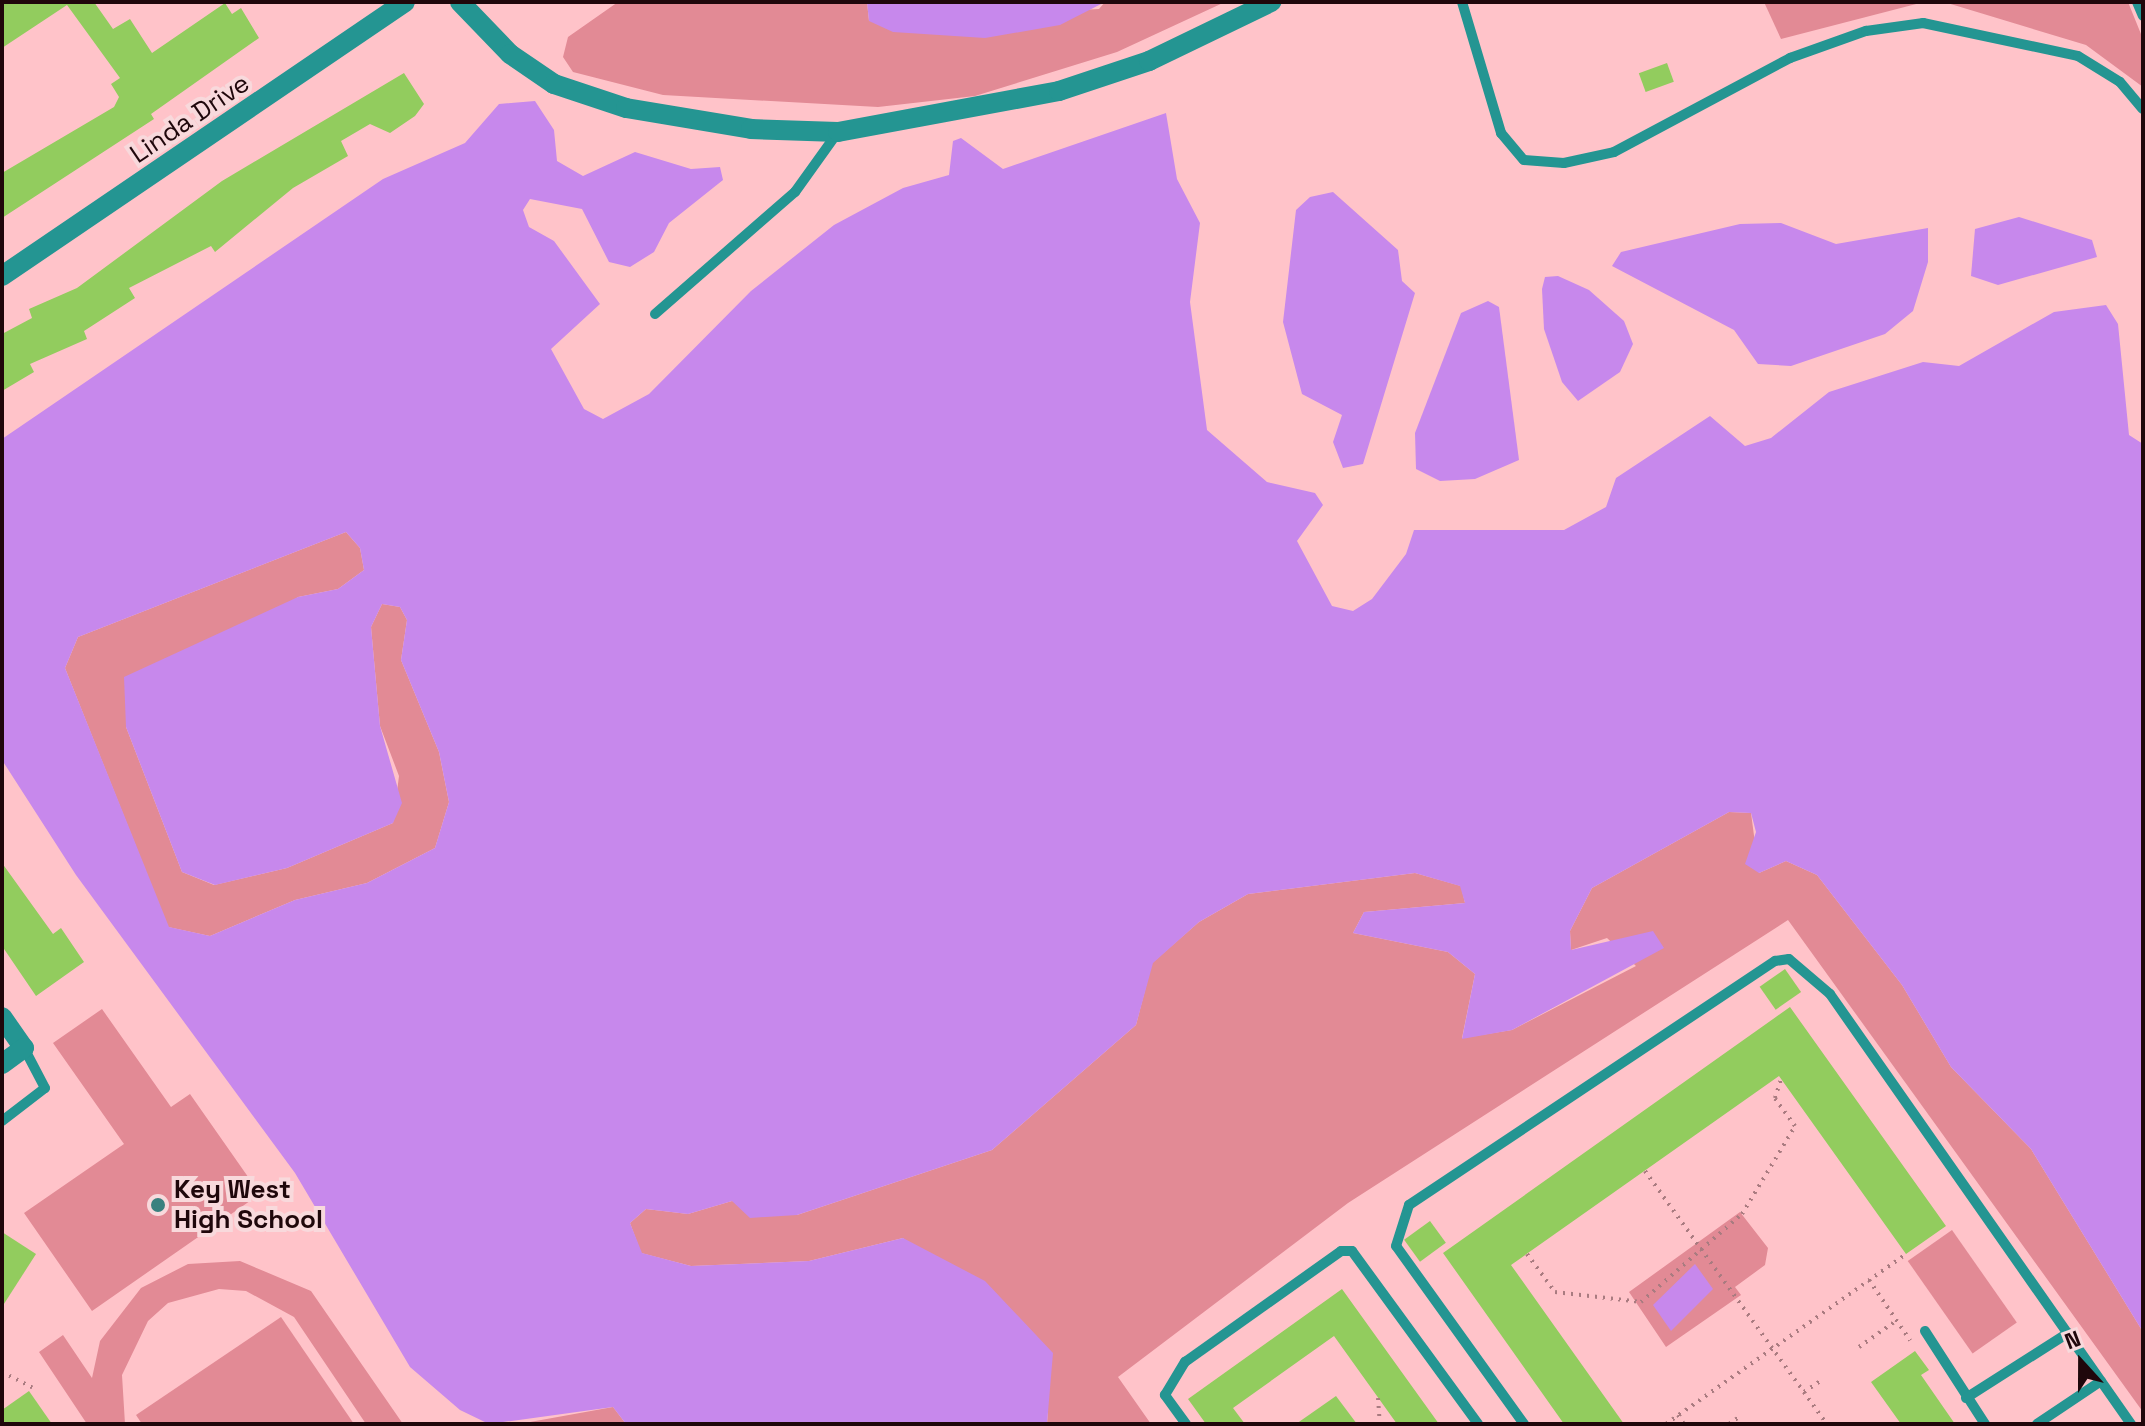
<!DOCTYPE html>
<html>
<head>
<meta charset="utf-8">
<style>
	body { margin:0 }
	#map { position:relative; width:2145px; height:1426px; overflow:hidden; background:#ffc3c9; font-family:"Space Grotesk",sans-serif }
	div>[style] { position:absolute }
	.green>* { inset:0; background:#e28a95; transform-origin:0 0 }
	.water>* { inset:0; background:#c788ec }
	.building>* { inset:0; background:#92cc5e; transform-origin:0 0 }
	.path>* { height:4px; margin-top:-2px; transform-origin:0; background:repeating-linear-gradient(90deg,#a97b80 0 2px,transparent 0 8px) }
	.service>* { height:10px; margin:-5px; padding:0 5px; transform-origin:5px; border-radius:5px; background:#249592 }
	.minor>* { height:20px; margin:-10px; padding:0 10px; transform-origin:10px; border-radius:10px; background:#249592 }
	.dots>* { width:22px; height:22px; translate:-50% -50%; box-sizing:border-box; border:4px solid #f8d9dc; border-radius:50% }
	span { translate:-50% -50%; white-space:nowrap; text-align:center; line-height:1.15; -webkit-text-stroke:8px #f8d9dc; paint-order:stroke }
	.street-label { font-size:26px; color:#1f070b }
	.poi-label { font-size:26px; color:#1f070b; font-weight:700 }
	.left { translate:0 -50%; text-align:left }
	.frame { position:absolute; inset:0; border:4px solid #1f070b; pointer-events:none }
	.north { position:absolute; left:2041px; top:1322px; width:80px; height:80px; -webkit-text-stroke:6px #f8d9dc; paint-order:stroke; rotate:339deg; font-size:22px; font-weight:700; line-height:32px; text-align:center; color:#1f070b }
	.north::after { content:''; display:block; margin:auto; width:28px; height:36px; background:#1f070b; clip-path:polygon(50% 0,100% 100%,50% 72%,0 100%) }
</style>
</head>
<body>
<div id="map">
	<div class="green">
		<i style="clip-path:polygon(618px 2px,867px 2px,869px 21px,1099px 9px,1105px 2px,1225px 2px,1117px 52px,975px 96px,878px 107px,663px 95px,573px 72px,563px 57px,568px 37px)"></i>
		<i style="clip-path:polygon(1764px 2px,1924px 2px,1781px 39px)"></i>
		<i style="clip-path:polygon(1944px 2px,2128px 2px,2143px 39px,2143px 87px,2086px 45px)"></i>
		<i style="clip-path:polygon(346px 532px,360px 548px,364px 570px,338px 589px,298px 597px,126px 727px,182px 872px,214px 885px,287px 868px,393px 823px,399px 776px,380px 726px,371px 627px,382px 604px,400px 607px,407px 620px,401px 660px,439px 752px,449px 802px,435px 848px,367px 883px,295px 900px,210px 936px,168px 927px,65px 668px,78px 637px)"></i>
		<i style="clip-path:polygon(1729px 812px,1751px 813px,1759px 873px,1786px 861px,1817px 875px,1902px 985px,1951px 1067px,2031px 1149px,2143px 1332px,2143px 1412px,1788px 920px,1348px 1203px,1118px 1377px,1151px 1424px,1047px 1424px,1048px 1411px,903px 1238px,809px 1261px,691px 1266px,641px 1253px,630px 1223px,646px 1209px,688px 1214px,732px 1201px,797px 1215px,992px 1150px,1136px 1025px,1152px 963px,1199px 922px,1248px 894px,1415px 873px,1461px 886px,1465px 903px,1364px 912px,1353px 933px,1448px 952px,1475px 974px,1462px 1038px,1512px 1030px,1636px 966px,1607px 938px,1571px 950px,1570px 931px,1592px 888px)"></i>
		<i style="clip-path:polygon(102px 1009px,171px 1107px,190px 1094px,260px 1194px,92px 1311px,24px 1213px,124px 1144px,53px 1043px)"></i>
		<i style="clip-path:polygon(1740px 1212px,1768px 1248px,1765px 1265px,1735px 1287px,1741px 1295px,1666px 1347px,1629px 1292px)"></i>
		<i style="left:1952px;top:1230px;width:113px;height:54px;rotate:55deg"></i>
		<i style="clip-path:polygon(240px 1261px,311px 1291px,403px 1424px,366px 1424px,294px 1317px,246px 1291px,219px 1289px,168px 1303px,148px 1321px,122px 1375px,125px 1424px,87px 1424px,39px 1352px,63px 1335px,92px 1378px,100px 1341px,141px 1288px,188px 1264px)"></i>
		<i style="clip-path:polygon(281px 1317px,354px 1424px,142px 1424px,136px 1415px)"></i>
		<i style="clip-path:polygon(613px 1407px,626px 1424px,519px 1424px)"></i>
	</div>
	<div class="water">
		<i style="clip-path:polygon(867px 2px,1105px 2px,1060px 25px,985px 38px,893px 32px,869px 21px)"></i>
		<i style="clip-path:polygon(evenodd,535px 101px,554px 130px,557px 161px,583px 176px,635px 152px,691px 169px,720px 167px,723px 180px,669px 223px,654px 252px,630px 267px,609px 262px,582px 209px,530px 199px,523px 210px,529px 227px,554px 241px,600px 304px,551px 349px,584px 409px,603px 419px,649px 394px,751px 291px,834px 225px,903px 188px,949px 175px,953px 141px,961px 138px,1003px 169px,1166px 113px,1177px 179px,1200px 223px,1190px 302px,1207px 430px,1267px 482px,1315px 493px,1323px 505px,1297px 541px,1332px 606px,1353px 611px,1372px 599px,1406px 554px,1414px 530px,1564px 530px,1606px 507px,1616px 478px,1710px 416px,1745px 446px,1771px 438px,1829px 392px,1923px 362px,1959px 366px,2054px 312px,2106px 305px,2118px 324px,2129px 435px,2143px 444px,2143px 1332px,2031px 1149px,1951px 1067px,1902px 985px,1817px 875px,1786px 861px,1759px 873px,1745px 864px,1756px 832px,1751px 813px,1729px 812px,1592px 888px,1570px 931px,1571px 950px,1653px 931px,1664px 948px,1512px 1030px,1462px 1039px,1475px 974px,1448px 952px,1353px 933px,1364px 912px,1465px 903px,1460px 886px,1415px 873px,1248px 894px,1199px 922px,1153px 963px,1136px 1025px,992px 1150px,797px 1215px,750px 1218px,732px 1201px,688px 1214px,646px 1209px,630px 1223px,642px 1253px,691px 1266px,809px 1261px,903px 1238px,985px 1281px,1053px 1353px,1047px 1424px,626px 1424px,613px 1407px,489px 1424px,460px 1410px,410px 1367px,295px 1173px,76px 875px,2px 760px,2px 439px,383px 179px,465px 143px,499px 104px,535px 101px,346px 532px,360px 548px,364px 570px,338px 589px,298px 597px,124px 677px,126px 727px,182px 872px,215px 885px,287px 868px,393px 823px,402px 803px,380px 726px,371px 627px,382px 604px,400px 607px,407px 620px,401px 660px,439px 752px,449px 802px,435px 848px,367px 883px,295px 900px,210px 936px,169px 927px,65px 668px,78px 637px,346px 532px)"></i>
		<i style="clip-path:polygon(1333px 192px,1398px 250px,1402px 281px,1415px 293px,1363px 464px,1343px 468px,1333px 442px,1342px 415px,1302px 394px,1283px 322px,1296px 210px,1310px 197px)"></i>
		<i style="clip-path:polygon(2019px 217px,2092px 240px,2097px 257px,1998px 285px,1971px 276px,1975px 229px)"></i>
		<i style="clip-path:polygon(1781px 223px,1836px 244px,1928px 228px,1928px 262px,1913px 311px,1885px 334px,1791px 366px,1758px 364px,1734px 330px,1612px 266px,1621px 252px,1740px 224px)"></i>
		<i style="clip-path:polygon(1558px 276px,1589px 290px,1624px 321px,1633px 344px,1620px 372px,1578px 401px,1562px 382px,1544px 329px,1542px 289px,1545px 277px)"></i>
		<i style="clip-path:polygon(1488px 301px,1499px 307px,1519px 460px,1475px 479px,1440px 481px,1416px 469px,1415px 433px,1461px 313px)"></i>
		<i style="clip-path:polygon(1695px 1264px,1713px 1289px,1671px 1331px,1653px 1305px)"></i>
	</div>
	<div class="building">
		<i style="clip-path:polygon(2px 2px,94px 2px,113px 29px,130px 19px,152px 53px,225px 3px,232px 14px,241px 8px,259px 38px,151px 114px,154px 119px,2px 218px,2px 173px,114px 107px,119px 97px,111px 84px,120px 78px,67px 5px,2px 48px)"></i>
		<i style="left:1667px;top:63px;width:20px;height:30px;rotate:70deg"></i>
		<i style="clip-path:polygon(404px 73px,424px 104px,415px 116px,390px 133px,370px 124px,341px 141px,348px 156px,293px 188px,215px 252px,211px 246px,129px 288px,135px 298px,84px 331px,87px 339px,30px 364px,34px 372px,2px 391px,2px 334px,32px 318px,29px 309px,77px 288px,222px 181px)"></i>
		<i style="clip-path:polygon(2px 863px,53px 934px,61px 928px,84px 962px,36px 996px,2px 946px)"></i>
		<i style="left:1785px;top:969px;width:28px;height:31px;rotate:55deg"></i>
		<i style="clip-path:polygon(1790px 1007px,1946px 1226px,1906px 1254px,1779px 1076px,1511px 1265px,1624px 1424px,1564px 1424px,1443px 1253px)"></i>
		<i style="left:1430px;top:1221px;width:27px;height:32px;rotate:54deg"></i>
		<i style="clip-path:polygon(2px 1232px,36px 1254px,2px 1307px)"></i>
		<i style="clip-path:polygon(1342px 1289px,1439px 1424px,1397px 1424px,1334px 1336px,1233px 1408px,1245px 1424px,1206px 1424px,1188px 1399px)"></i>
		<i style="clip-path:polygon(1915px 1351px,1929px 1370px,1921px 1375px,1955px 1424px,1901px 1424px,1871px 1382px)"></i>
		<i style="clip-path:polygon(29px 1391px,52px 1424px,2px 1424px,2px 1410px)"></i>
		<i style="clip-path:polygon(1336px 1396px,1357px 1424px,1296px 1424px)"></i>
	</div>
	<div class="path">
		<i style="left:1645px;top:1171px;width:312px;rotate:54.3deg"></i>
		<i style="left:1527px;top:1254px;width:47px;rotate:53.6deg"></i>
		<i style="left:1555px;top:1292px;width:87px;rotate:6.6deg"></i>
		<i style="left:1641px;top:1302px;width:134px;rotate:-41.1deg"></i>
		<i style="left:1742px;top:1214px;width:103px;rotate:-58.9deg"></i>
		<i style="left:1795px;top:1126px;width:34px;rotate:-126deg"></i>
		<i style="left:1775px;top:1098px;width:20px;rotate:-72deg"></i>
		<i style="left:1869px;top:1280px;width:73px;rotate:55.7deg"></i>
		<i style="left:1859px;top:1347px;width:47px;rotate:-35.4deg"></i>
		<i style="left:2px;top:1372px;width:34px;rotate:27deg"></i>
		<i style="left:1804px;top:1392px;width:23px;rotate:-34deg"></i>
		<i style="left:1378px;top:1398px;width:26px;rotate:86deg"></i>
		<i style="left:1678px;top:1415px;width:11px;rotate:56deg"></i>
		<i style="left:1666px;top:1424px;width:294px;rotate:-35.3deg"></i>
		<i style="left:1729px;top:1424px;width:12px;rotate:-35deg"></i>
	</div>
	<div class="service">
		<i style="left:1462px;top:2px;width:137px;rotate:73.4deg"></i>
		<i style="left:1501px;top:133px;width:35px;rotate:50deg"></i>
		<i style="left:1524px;top:160px;width:40px;rotate:4.3deg"></i>
		<i style="left:1564px;top:163px;width:51px;rotate:-12.4deg"></i>
		<i style="left:1614px;top:152px;width:200px;rotate:-28.1deg"></i>
		<i style="left:1790px;top:58px;width:81px;rotate:-19.6deg"></i>
		<i style="left:1866px;top:31px;width:58px;rotate:-8deg"></i>
		<i style="left:1923px;top:23px;width:158px;rotate:12deg"></i>
		<i style="left:2078px;top:56px;width:49px;rotate:31.8deg"></i>
		<i style="left:2120px;top:82px;width:35px;rotate:50deg"></i>
		<i style="left:2137px;top:2px;width:15px;rotate:67deg"></i>
		<i style="left:655px;top:314px;width:186px;rotate:-41.1deg"></i>
		<i style="left:795px;top:192px;width:74px;rotate:-54.4deg"></i>
		<i style="left:2px;top:1121px;width:54px;rotate:-37.5deg"></i>
		<i style="left:45px;top:1088px;width:45px;rotate:-117.7deg"></i>
		<i style="left:1925px;top:1331px;width:111px;rotate:57.2deg"></i>
		<i style="left:1966px;top:1398px;width:121px;rotate:-32.5deg"></i>
		<i style="left:1186px;top:1424px;width:36px;rotate:-126deg"></i>
		<i style="left:1165px;top:1395px;width:39px;rotate:-59deg"></i>
		<i style="left:1185px;top:1362px;width:191px;rotate:-35.4deg"></i>
		<i style="left:1341px;top:1251px;width:11px"></i>
		<i style="left:1352px;top:1251px;width:214px;rotate:53.9deg"></i>
		<i style="left:1524px;top:1424px;width:219px;rotate:-125.7deg"></i>
		<i style="left:1396px;top:1246px;width:43px;rotate:-72.4deg"></i>
		<i style="left:1409px;top:1205px;width:440px;rotate:-33.7deg"></i>
		<i style="left:1775px;top:961px;width:14px;rotate:-8deg"></i>
		<i style="left:1789px;top:959px;width:54px;rotate:40.5deg"></i>
		<i style="left:1830px;top:994px;width:525px;rotate:55.01deg"></i>
		<i style="left:2037px;top:1424px;width:77px;rotate:-33.9deg"></i>
	</div>
	<div class="minor">
		<i style="left:460px;top:2px;width:72px;rotate:46.1deg"></i>
		<i style="left:510px;top:54px;width:53px;rotate:34.3deg"></i>
		<i style="left:554px;top:84px;width:76px;rotate:18.4deg"></i>
		<i style="left:626px;top:108px;width:127px;rotate:9.5deg"></i>
		<i style="left:751px;top:129px;width:87px;rotate:2deg"></i>
		<i style="left:838px;top:132px;width:225px;rotate:-10.5deg"></i>
		<i style="left:1059px;top:91px;width:95px;rotate:-18.4deg"></i>
		<i style="left:1149px;top:61px;width:136px;rotate:-25.8deg"></i>
		<i style="left:2px;top:276px;width:487px;rotate:-34.2deg"></i>
		<i style="left:2px;top:1017px;width:38px;rotate:55deg"></i>
		<i style="left:24px;top:1048px;width:27px;rotate:144deg"></i>
	</div>
	<div class="dots">
		<i style="left:158px;top:1205px;background:#39817f"></i>
	</div>
	<div class="street-label">
		<span style="left:190px;top:119px;rotate:-34deg">Linda Drive</span>
	</div>
	<div class="poi-label">
		<span class="left" style="left:174px;top:1205px">Key West<br>High School</span>
	</div>
	<div class="frame"></div>
	<div class="north">N</div>
</div>
</body>
</html>
